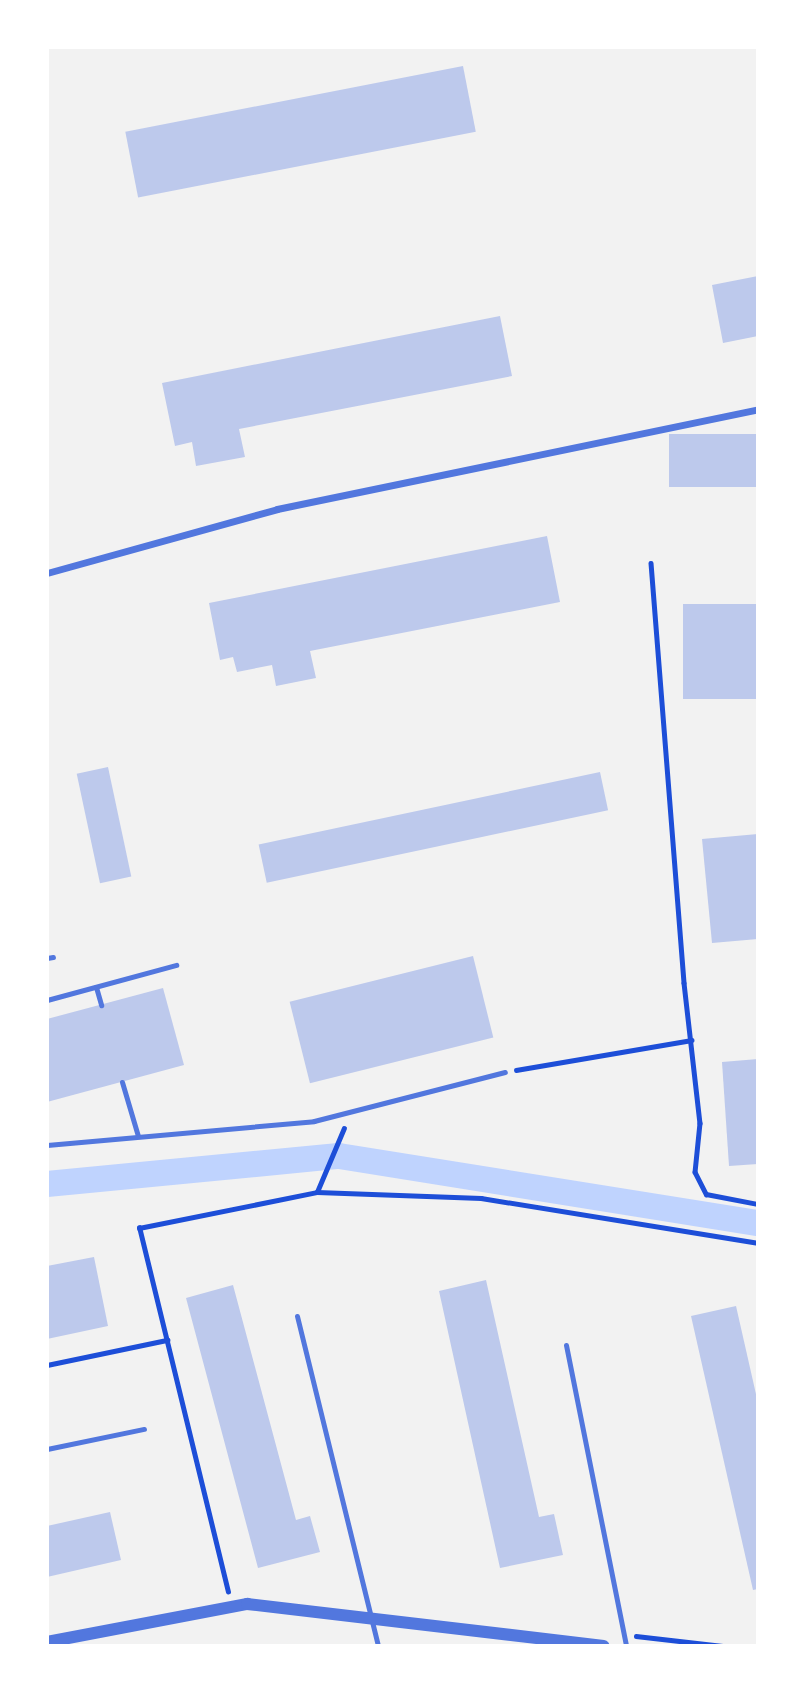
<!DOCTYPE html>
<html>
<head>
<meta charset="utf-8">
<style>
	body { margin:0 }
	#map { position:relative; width:805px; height:1693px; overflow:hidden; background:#f2f2f2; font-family:Montserrat,sans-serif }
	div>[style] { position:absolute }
	.canal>* { height:26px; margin:-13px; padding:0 13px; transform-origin:13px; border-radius:13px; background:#bfd3fe }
	.building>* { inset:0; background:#bdc9ec; transform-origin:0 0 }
	.path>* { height:4.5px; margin:-2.25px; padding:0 2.25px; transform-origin:2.25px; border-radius:2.25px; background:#1d4ed8 }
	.service>* { height:5px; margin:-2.5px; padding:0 2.5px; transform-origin:2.5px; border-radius:2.5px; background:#5277de }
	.minor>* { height:7px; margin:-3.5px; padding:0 3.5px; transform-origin:3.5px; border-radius:3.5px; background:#5277de }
	.tertiary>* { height:12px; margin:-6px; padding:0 6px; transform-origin:6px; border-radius:6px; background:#5277de }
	span { translate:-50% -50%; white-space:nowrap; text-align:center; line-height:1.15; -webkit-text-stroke:6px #fff; paint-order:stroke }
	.frame { position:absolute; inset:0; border:49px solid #fff; pointer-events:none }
</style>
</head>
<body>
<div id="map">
	<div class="canal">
		<i style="left:47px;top:1184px;width:293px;rotate:-5.5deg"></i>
		<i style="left:339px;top:1156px;width:424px;rotate:9.1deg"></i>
	</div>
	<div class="building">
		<i style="left:463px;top:66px;width:67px;height:344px;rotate:79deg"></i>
		<i style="clip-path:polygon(758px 276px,758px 336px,723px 343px,712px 285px)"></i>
		<i style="clip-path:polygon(500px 316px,512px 376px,239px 429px,245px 457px,196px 466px,192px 442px,175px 446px,162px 383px)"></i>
		<i style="left:758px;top:434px;width:53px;height:89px;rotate:90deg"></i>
		<i style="clip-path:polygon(547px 536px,560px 602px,310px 651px,316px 678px,276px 686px,272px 665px,237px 672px,233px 657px,220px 660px,209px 603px)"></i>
		<i style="left:758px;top:604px;width:95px;height:75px;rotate:90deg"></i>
		<i style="left:108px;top:767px;width:112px;height:32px;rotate:78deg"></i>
		<i style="left:600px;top:772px;width:39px;height:349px;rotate:78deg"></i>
		<i style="clip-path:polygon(758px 834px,758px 939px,712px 943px,702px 839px)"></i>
		<i style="left:473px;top:956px;width:84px;height:189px;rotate:76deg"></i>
		<i style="clip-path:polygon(163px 988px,184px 1065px,47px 1102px,47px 1019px)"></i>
		<i style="clip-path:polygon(758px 1059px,758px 1164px,729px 1166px,722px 1062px)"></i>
		<i style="clip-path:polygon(94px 1257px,108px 1326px,47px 1339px,47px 1266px)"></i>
		<i style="clip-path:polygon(486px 1280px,539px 1517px,554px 1514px,563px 1555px,500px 1568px,439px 1291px)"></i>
		<i style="clip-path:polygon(233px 1285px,296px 1520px,310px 1516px,320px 1552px,258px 1568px,186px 1298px)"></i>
		<i style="clip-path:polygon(736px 1306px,758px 1403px,758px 1589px,753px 1590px,691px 1316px)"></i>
		<i style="clip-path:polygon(110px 1512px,121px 1560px,47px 1577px,47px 1526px)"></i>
	</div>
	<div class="path">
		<i style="left:651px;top:563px;width:421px;rotate:85.5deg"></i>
		<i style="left:684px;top:983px;width:141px;rotate:83.5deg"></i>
		<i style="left:700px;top:1123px;width:49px;rotate:95.8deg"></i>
		<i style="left:695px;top:1172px;width:25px;rotate:63deg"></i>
		<i style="left:706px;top:1194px;width:53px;rotate:10.9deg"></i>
		<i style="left:516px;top:1070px;width:178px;rotate:-9.7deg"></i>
		<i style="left:317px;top:1192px;width:69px;rotate:-67.1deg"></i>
		<i style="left:47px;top:1365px;width:123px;rotate:-11.8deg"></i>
		<i style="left:228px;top:1592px;width:375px;rotate:-103.7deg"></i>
		<i style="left:139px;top:1228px;width:182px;rotate:-11.4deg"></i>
		<i style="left:317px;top:1192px;width:164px;rotate:2.1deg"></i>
		<i style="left:481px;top:1198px;width:281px;rotate:9.2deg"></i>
		<i style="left:636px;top:1636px;width:87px;rotate:6.6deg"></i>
	</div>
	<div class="service">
		<i style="left:47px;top:958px;width:6px;rotate:-9deg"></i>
		<i style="left:96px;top:987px;width:19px;rotate:74deg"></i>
		<i style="left:47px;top:1000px;width:134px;rotate:-15.2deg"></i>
		<i style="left:122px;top:1082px;width:56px;rotate:73.5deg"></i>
		<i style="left:47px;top:1145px;width:268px;rotate:-5.1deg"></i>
		<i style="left:314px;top:1121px;width:197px;rotate:-14.4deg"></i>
		<i style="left:297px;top:1316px;width:340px;rotate:76.2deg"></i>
		<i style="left:566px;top:1345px;width:307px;rotate:78.7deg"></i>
		<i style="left:47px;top:1449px;width:99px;rotate:-11.7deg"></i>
	</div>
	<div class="minor">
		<i style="left:47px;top:573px;width:239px;rotate:-15.5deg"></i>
		<i style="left:277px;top:509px;width:491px;rotate:-11.7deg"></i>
	</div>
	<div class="tertiary">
		<i style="left:47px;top:1642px;width:204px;rotate:-10.8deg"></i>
		<i style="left:247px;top:1604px;width:359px;rotate:6.7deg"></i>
	</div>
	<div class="frame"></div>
</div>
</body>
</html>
